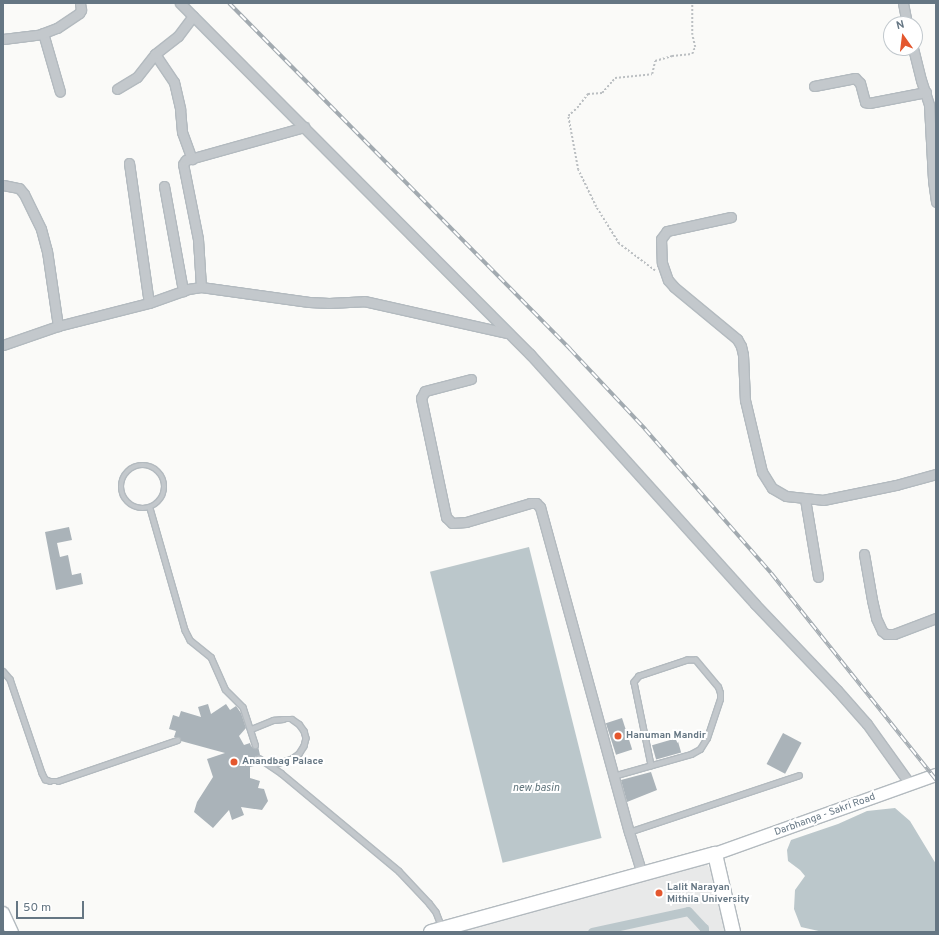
<!DOCTYPE html>
<html>
<head>
<meta charset="utf-8">
<style>
	body { margin:0 }
	#map { position:relative; width:939px; height:935px; overflow:hidden; background:#fafaf8; font-family:Overpass,sans-serif }
	div>[style] { position:absolute }
	.built>* { inset:0; background:#e8e9e9 }
	.water>* { inset:0; background:#bbc7cb; transform-origin:0 0 }
	.canal>* { height:9px; margin:-4.5px; padding:0 4.5px; transform-origin:4.5px; border-radius:4.5px; background:#bbc7cb }
	.building>* { inset:0; background:#aab3b9; transform-origin:0 0 }
	.path>* { height:1.5px; margin-top:-0.75px; transform-origin:0; background:repeating-linear-gradient(90deg,#bbbfc2 0 2px,transparent 0 4px) }
	.roads { filter:drop-shadow(1px 0 #b3babf) drop-shadow(-1px 0 #b3babf) drop-shadow(0 1px #b3babf) drop-shadow(0 -1px #b3babf) }
	.lane>* { height:4.5px; margin:-2.25px; padding:0 2.25px; transform-origin:2.25px; border-radius:2.25px; background:#c3c8cc }
	.lane>.ring { margin:-2.25px; padding:0; box-sizing:content-box; background:none; border:4.5px solid #c3c8cc; border-radius:50% }
	.street>* { height:9px; margin:-4.5px; padding:0 4.5px; transform-origin:4.5px; border-radius:4.5px; background:#c3c8cc }
	.secondary>* { height:12px; margin:-6px; padding:0 6px; transform-origin:6px; border-radius:6px; background:#fff }
	.primary>* { height:14px; margin:-7px; padding:0 7px; transform-origin:7px; border-radius:7px; background:#fff }
	.rail>* { height:4px; margin-top:-2px; transform-origin:0; background:repeating-linear-gradient(90deg,#fff 0 8px,#a2aab0 0 16px); box-sizing:border-box; border-block:1px solid #a2aab0 }
	.dots>* { width:11px; height:11px; translate:-50% -50%; box-sizing:border-box; border:2px solid #fff; border-radius:50% }
	span { translate:-50% -50%; white-space:nowrap; text-align:center; line-height:1.15; -webkit-text-stroke:4px #fff; paint-order:stroke }
	.poi-label { font-size:10px; color:#657683; font-weight:700 }
	.left { translate:0 -50%; text-align:left }
	.street-label { font-size:10px; color:#657683 }
	.water-label { font-size:11px; color:#60757c; font-style:italic }
	.frame { position:absolute; inset:0; border:4px solid #657683; pointer-events:none }
	.north { position:absolute; left:883px; top:16px; width:40px; height:40px; box-sizing:border-box; background:#fff; border:1px solid #c1c8cd; border-radius:50%; rotate:346deg; font-size:11px; font-weight:700; line-height:16px; text-align:center; color:#657683 }
	.north::after { content:''; display:block; margin:auto; width:14px; height:18px; background:#e4572e; clip-path:polygon(50% 0,100% 100%,50% 72%,0 100%) }
	.scale { position:absolute; left:16px; top:901px; width:68px; height:18px; box-sizing:border-box; border:2px solid #657683; border-top:0; padding-left:5px; font-size:12px; line-height:14px; white-space:nowrap; color:#657683; -webkit-text-stroke:3px #fff; paint-order:stroke }
</style>
</head>
<body>
<div id="map">
	<div class="built">
		<i style="clip-path:polygon(705px 862px,711px 870px,726px 932px,460px 932px,520px 916px)"></i>
	</div>
	<div class="water">
		<i style="left:529px;top:547px;width:300px;height:102px;rotate:76deg"></i>
		<i style="clip-path:polygon(895px 808px,910px 821px,936px 864px,936px 932px,823px 932px,801px 927px,794px 909px,795px 890px,805px 876px,800px 870px,788px 861px,787px 850px,791px 840px,838px 824px,867px 811px)"></i>
	</div>
	<div class="canal">
		<i style="left:592px;top:932px;width:98px;rotate:-12.3deg"></i>
		<i style="left:688px;top:911px;width:23px;rotate:47deg"></i>
		<i style="left:704px;top:928px;width:4px;rotate:90deg"></i>
	</div>
	<div class="building">
		<i style="clip-path:polygon(69px 527px,72px 540px,57px 543px,60px 557px,68px 555px,72px 575px,81px 573px,83px 584px,56px 590px,45px 532px)"></i>
		<i style="clip-path:polygon(208px 704px,211px 714px,226px 704px,230px 710px,236px 706px,241px 713px,246px 728px,239px 736px,244px 745px,250px 743px,251px 746px,255px 749px,258px 746px,260px 755px,255px 757px,258px 765px,250px 767px,250px 778px,260px 781px,258px 788px,264px 789px,268px 801px,262px 810px,241px 807px,244px 815px,232px 820px,229px 810px,213px 828px,194px 812px,197px 802px,213px 777px,207px 759px,225px 753px,181px 741px,179px 737px,174px 737px,176px 731px,169px 729px,173px 715px,179px 717px,181px 711px,201px 717px,198px 707px)"></i>
		<i style="left:622px;top:718px;width:33px;height:17px;rotate:72deg"></i>
		<i style="left:783px;top:733px;width:21px;height:35px;rotate:28deg"></i>
		<i style="left:677px;top:738px;width:15px;height:26px;rotate:74deg"></i>
		<i style="clip-path:polygon(651px 772px,657px 790px,627px 802px,621px 780px)"></i>
	</div>
	<div class="path">
		<i style="left:655px;top:271px;width:45px;rotate:-143.1deg"></i>
		<i style="left:619px;top:244px;width:44px;rotate:-121.9deg"></i>
		<i style="left:596px;top:207px;width:41px;rotate:-115.9deg"></i>
		<i style="left:578px;top:170px;width:55px;rotate:-100.5deg"></i>
		<i style="left:568px;top:116px;width:12px;rotate:-42deg"></i>
		<i style="left:577px;top:108px;width:18px;rotate:-52deg"></i>
		<i style="left:588px;top:94px;width:14px;rotate:-4deg"></i>
		<i style="left:602px;top:93px;width:20px;rotate:-49deg"></i>
		<i style="left:615px;top:78px;width:37px;rotate:-6deg"></i>
		<i style="left:652px;top:74px;width:13px;rotate:-77deg"></i>
		<i style="left:655px;top:61px;width:18px;rotate:-16deg"></i>
		<i style="left:672px;top:56px;width:20px;rotate:-6deg"></i>
		<i style="left:692px;top:54px;width:8px;rotate:-67deg"></i>
		<i style="left:695px;top:47px;width:12px;rotate:-104deg"></i>
		<i style="left:692px;top:35px;width:32px;rotate:-90deg"></i>
	</div>
	<div class="roads">
		<div class="lane">
			<i class="ring" style="left:121px;top:465px;width:39.5px;height:39.5px"></i>
			<i style="left:150px;top:508px;width:127px;rotate:74deg"></i>
			<i style="left:185px;top:630px;width:11px;rotate:63deg"></i>
			<i style="left:190px;top:640px;width:27px;rotate:39deg"></i>
			<i style="left:211px;top:657px;width:35px;rotate:66deg"></i>
			<i style="left:225px;top:689px;width:25px;rotate:45deg"></i>
			<i style="left:243px;top:707px;width:40px;rotate:72deg"></i>
			<i style="left:3px;top:671px;width:11px;rotate:49deg"></i>
			<i style="left:10px;top:679px;width:99px;rotate:71.2deg"></i>
			<i style="left:42px;top:773px;width:7px;rotate:63deg"></i>
			<i style="left:45px;top:779px;width:5px;rotate:22deg"></i>
			<i style="left:50px;top:781px;width:8px"></i>
			<i style="left:58px;top:781px;width:126px;rotate:-19deg"></i>
			<i style="left:251px;top:729px;width:24px;rotate:-22deg"></i>
			<i style="left:273px;top:720px;width:10px;rotate:-6deg"></i>
			<i style="left:283px;top:719px;width:9px"></i>
			<i style="left:292px;top:719px;width:9px;rotate:36deg"></i>
			<i style="left:299px;top:724px;width:9px;rotate:54deg"></i>
			<i style="left:304px;top:731px;width:7px;rotate:74deg"></i>
			<i style="left:306px;top:738px;width:8px;rotate:104deg"></i>
			<i style="left:304px;top:746px;width:9px;rotate:122deg"></i>
			<i style="left:299px;top:754px;width:9px;rotate:144deg"></i>
			<i style="left:292px;top:759px;width:22px;rotate:162deg"></i>
			<i style="left:259px;top:758px;width:27px;rotate:34deg"></i>
			<i style="left:281px;top:773px;width:153px;rotate:39.7deg"></i>
			<i style="left:399px;top:871px;width:44px;rotate:46.8deg"></i>
			<i style="left:429px;top:903px;width:11px;rotate:52deg"></i>
			<i style="left:436px;top:912px;width:17px;rotate:69deg"></i>
			<i style="left:613px;top:776px;width:81px;rotate:-15.8deg"></i>
			<i style="left:691px;top:754px;width:10px;rotate:-29deg"></i>
			<i style="left:700px;top:749px;width:13px;rotate:-58deg"></i>
			<i style="left:707px;top:738px;width:41px;rotate:-71.6deg"></i>
			<i style="left:720px;top:699px;width:6px;rotate:-90deg"></i>
			<i style="left:720px;top:693px;width:6px;rotate:-108deg"></i>
			<i style="left:718px;top:687px;width:35px;rotate:-130deg"></i>
			<i style="left:695px;top:660px;width:8px;rotate:180deg"></i>
			<i style="left:687px;top:660px;width:51px;rotate:161.6deg"></i>
			<i style="left:639px;top:676px;width:8px;rotate:130deg"></i>
			<i style="left:634px;top:682px;width:85px;rotate:78.4deg"></i>
			<i style="left:629px;top:832px;width:179px;rotate:-18.5deg"></i>
		</div>
		<div class="street">
			<i style="left:180px;top:3px;width:496px;rotate:45.1deg"></i>
			<i style="left:530px;top:354px;width:336px;rotate:48deg"></i>
			<i style="left:755px;top:604px;width:119px;rotate:46.4deg"></i>
			<i style="left:837px;top:690px;width:45px;rotate:48.6deg"></i>
			<i style="left:867px;top:724px;width:74px;rotate:54.4deg"></i>
			<i style="left:903px;top:3px;width:21px;rotate:79deg"></i>
			<i style="left:43px;top:33px;width:61px;rotate:73.9deg"></i>
			<i style="left:3px;top:39px;width:38px;rotate:-7deg"></i>
			<i style="left:41px;top:34px;width:17px;rotate:-21deg"></i>
			<i style="left:57px;top:28px;width:27px;rotate:-34deg"></i>
			<i style="left:79px;top:13px;width:4px;rotate:-56deg"></i>
			<i style="left:81px;top:10px;width:7px;rotate:-98deg"></i>
			<i style="left:913px;top:48px;width:33px;rotate:76deg"></i>
			<i style="left:921px;top:80px;width:26px;rotate:72deg"></i>
			<i style="left:929px;top:105px;width:75px;rotate:86.9deg"></i>
			<i style="left:933px;top:180px;width:22px;rotate:82deg"></i>
			<i style="left:155px;top:54px;width:34px;rotate:56deg"></i>
			<i style="left:174px;top:82px;width:28px;rotate:77deg"></i>
			<i style="left:180px;top:109px;width:23px;rotate:85deg"></i>
			<i style="left:182px;top:132px;width:29px;rotate:70deg"></i>
			<i style="left:814px;top:86px;width:42px;rotate:-11deg"></i>
			<i style="left:855px;top:78px;width:7px;rotate:45deg"></i>
			<i style="left:860px;top:83px;width:20px;rotate:75deg"></i>
			<i style="left:865px;top:102px;width:4px;rotate:14deg"></i>
			<i style="left:869px;top:103px;width:58px;rotate:-10.9deg"></i>
			<i style="left:117px;top:89px;width:23px;rotate:-31deg"></i>
			<i style="left:137px;top:77px;width:29px;rotate:-52deg"></i>
			<i style="left:155px;top:54px;width:29px;rotate:-38deg"></i>
			<i style="left:178px;top:36px;width:25px;rotate:-53deg"></i>
			<i style="left:129px;top:163px;width:141px;rotate:81.9deg"></i>
			<i style="left:3px;top:185px;width:16px;rotate:11deg"></i>
			<i style="left:19px;top:188px;width:8px;rotate:50deg"></i>
			<i style="left:24px;top:194px;width:39px;rotate:64deg"></i>
			<i style="left:41px;top:229px;width:23px;rotate:75deg"></i>
			<i style="left:47px;top:251px;width:76px;rotate:81.7deg"></i>
			<i style="left:164px;top:186px;width:107px;rotate:79.7deg"></i>
			<i style="left:731px;top:217px;width:66px;rotate:167.7deg"></i>
			<i style="left:667px;top:231px;width:10px;rotate:127deg"></i>
			<i style="left:661px;top:239px;width:24px;rotate:88deg"></i>
			<i style="left:662px;top:263px;width:18px;rotate:71deg"></i>
			<i style="left:668px;top:280px;width:9px;rotate:49deg"></i>
			<i style="left:674px;top:287px;width:82px;rotate:39.5deg"></i>
			<i style="left:737px;top:339px;width:8px;rotate:60deg"></i>
			<i style="left:741px;top:346px;width:9px;rotate:77deg"></i>
			<i style="left:743px;top:355px;width:45px;rotate:87.5deg"></i>
			<i style="left:745px;top:400px;width:74px;rotate:76.7deg"></i>
			<i style="left:762px;top:472px;width:19px;rotate:58deg"></i>
			<i style="left:772px;top:488px;width:16px;rotate:30deg"></i>
			<i style="left:786px;top:496px;width:37px;rotate:6deg"></i>
			<i style="left:823px;top:500px;width:75px;rotate:-11.6deg"></i>
			<i style="left:896px;top:485px;width:41px;rotate:-15.4deg"></i>
			<i style="left:201px;top:287px;width:48px;rotate:-93.6deg"></i>
			<i style="left:198px;top:239px;width:76px;rotate:-101.3deg"></i>
			<i style="left:183px;top:164px;width:5px;rotate:-53deg"></i>
			<i style="left:186px;top:160px;width:123px;rotate:-15.6deg"></i>
			<i style="left:3px;top:345px;width:58px;rotate:-19.1deg"></i>
			<i style="left:58px;top:326px;width:94px;rotate:-14.2deg"></i>
			<i style="left:149px;top:303px;width:41px;rotate:-19.7deg"></i>
			<i style="left:188px;top:289px;width:13px;rotate:-9deg"></i>
			<i style="left:201px;top:287px;width:109px;rotate:7.9deg"></i>
			<i style="left:309px;top:302px;width:20px;rotate:3deg"></i>
			<i style="left:329px;top:303px;width:35px;rotate:-3deg"></i>
			<i style="left:364px;top:301px;width:147px;rotate:12.6deg"></i>
			<i style="left:471px;top:379px;width:48px;rotate:165.4deg"></i>
			<i style="left:425px;top:391px;width:8px;rotate:120deg"></i>
			<i style="left:421px;top:398px;width:122px;rotate:78.1deg"></i>
			<i style="left:446px;top:517px;width:8px;rotate:45deg"></i>
			<i style="left:452px;top:523px;width:14px;rotate:-4deg"></i>
			<i style="left:466px;top:522px;width:67px;rotate:-16.5deg"></i>
			<i style="left:530px;top:503px;width:6px"></i>
			<i style="left:536px;top:503px;width:6px;rotate:45deg"></i>
			<i style="left:540px;top:507px;width:337px;rotate:74.7deg"></i>
			<i style="left:629px;top:832px;width:44px;rotate:72.8deg"></i>
			<i style="left:805px;top:499px;width:79px;rotate:80.5deg"></i>
			<i style="left:864px;top:554px;width:47px;rotate:80.1deg"></i>
			<i style="left:872px;top:600px;width:18px;rotate:77deg"></i>
			<i style="left:876px;top:618px;width:14px;rotate:65deg"></i>
			<i style="left:882px;top:631px;width:5px;rotate:37deg"></i>
			<i style="left:886px;top:634px;width:8px"></i>
			<i style="left:894px;top:634px;width:45px;rotate:-20.9deg"></i>
		</div>
		<div class="secondary">
			<i style="left:715px;top:854px;width:235px;rotate:-19.7deg"></i>
			<i style="left:3px;top:913px;width:21px;rotate:65deg"></i>
		</div>
		<div class="primary">
			<i style="left:431px;top:932px;width:295px;rotate:-15.4deg"></i>
			<i style="left:715px;top:854px;width:80px;rotate:77deg"></i>
		</div>
	</div>
	<div class="rail">
		<i style="left:229px;top:3px;width:486px;rotate:45.4deg"></i>
		<i style="left:570px;top:349px;width:110px;rotate:46.8deg"></i>
		<i style="left:645px;top:429px;width:191px;rotate:48.8deg"></i>
		<i style="left:771px;top:573px;width:265px;rotate:51.4deg"></i>
	</div>
	<div class="dots">
		<i style="left:618px;top:736px;background:#e4572e"></i>
		<i style="left:234px;top:762px;background:#e4572e"></i>
		<i style="left:659px;top:893px;background:#e4572e"></i>
	</div>
	<div class="poi-label">
		<span class="left" style="left:626px;top:736px">Hanuman Mandir</span>
		<span class="left" style="left:242px;top:762px">Anandbag Palace</span>
		<span class="left" style="left:667px;top:893px">Lalit Narayan<br>Mithila University</span>
	</div>
	<div class="street-label">
		<span style="left:825px;top:815px;rotate:-20deg">Darbhanga - Sakri Road</span>
	</div>
	<div class="water-label">
		<span style="left:536px;top:788px">new basin</span>
	</div>
	<div class="frame"></div>
	<div class="north">N</div>
	<div class="scale">50 m</div>
</div>
</body>
</html>
